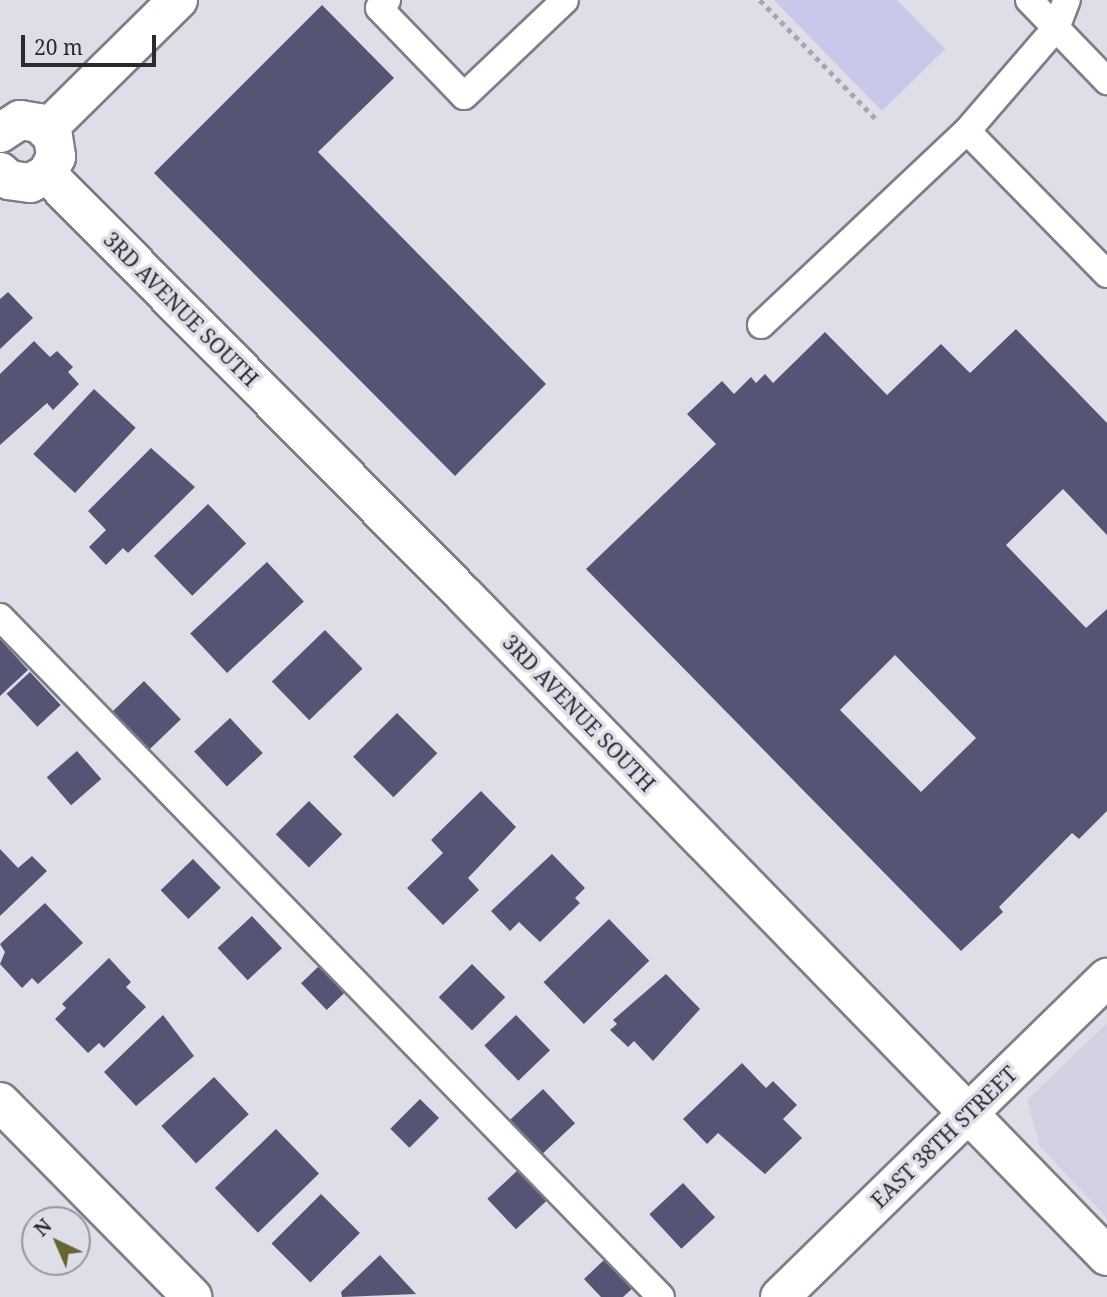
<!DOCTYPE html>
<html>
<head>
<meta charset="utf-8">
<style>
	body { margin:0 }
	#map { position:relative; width:1107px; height:1297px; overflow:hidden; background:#dedee9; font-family:"Noto Serif",serif }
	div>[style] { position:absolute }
	.built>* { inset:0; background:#d1d1e3 }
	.green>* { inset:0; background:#c9c8eb }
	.building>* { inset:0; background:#555474; transform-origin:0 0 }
	.path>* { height:4.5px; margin-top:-2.25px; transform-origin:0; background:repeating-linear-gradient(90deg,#a7a7b0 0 5px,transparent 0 10px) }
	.roads { filter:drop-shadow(2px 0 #7e7e88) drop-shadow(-2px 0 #7e7e88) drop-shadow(0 2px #7e7e88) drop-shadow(0 -2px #7e7e88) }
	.lane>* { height:26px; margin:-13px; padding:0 13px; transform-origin:13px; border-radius:13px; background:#fff }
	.street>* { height:38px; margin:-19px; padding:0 19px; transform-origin:19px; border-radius:19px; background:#fff }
	.secondary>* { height:38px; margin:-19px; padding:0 19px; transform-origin:19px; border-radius:19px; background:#fff }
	span { translate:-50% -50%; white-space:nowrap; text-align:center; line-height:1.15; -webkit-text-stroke:7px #dedee9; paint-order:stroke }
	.street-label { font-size:21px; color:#2b2a2f }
	.north { position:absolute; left:21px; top:1206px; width:70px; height:70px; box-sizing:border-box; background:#dedee9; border:2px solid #96969f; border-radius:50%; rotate:316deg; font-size:19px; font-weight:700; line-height:28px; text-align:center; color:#2b2a2f }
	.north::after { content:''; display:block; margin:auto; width:24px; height:32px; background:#666431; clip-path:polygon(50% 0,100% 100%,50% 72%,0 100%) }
	.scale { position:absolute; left:21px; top:35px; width:135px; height:32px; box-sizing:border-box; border:4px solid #2b2a2f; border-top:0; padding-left:9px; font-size:21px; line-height:24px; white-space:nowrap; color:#2b2a2f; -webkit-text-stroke:5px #dedee9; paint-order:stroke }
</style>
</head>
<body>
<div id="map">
	<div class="built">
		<i style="clip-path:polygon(1107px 1023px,1107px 1218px,1040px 1146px,1027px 1100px)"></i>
	</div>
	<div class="green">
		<i style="clip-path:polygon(774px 0,897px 0,945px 49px,882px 111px)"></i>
	</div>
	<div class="building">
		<i style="clip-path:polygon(322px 5px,394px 78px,318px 152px,546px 384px,455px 476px,154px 173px)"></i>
		<i style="clip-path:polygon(8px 292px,33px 318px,0 349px,0 299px)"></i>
		<i style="clip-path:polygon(evenodd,1016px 329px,1107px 423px,1107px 535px,1063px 489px,1006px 545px,1086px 628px,1107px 609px,1107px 811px,1079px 839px,1072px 833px,999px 907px,1003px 912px,961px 951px,586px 569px,716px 444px,687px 414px,722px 381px,734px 394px,751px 377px,756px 383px,765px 374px,773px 383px,825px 332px,887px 395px,941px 344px,970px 373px,1016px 329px,895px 655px,976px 738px,921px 792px,840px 710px,895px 655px)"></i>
		<i style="clip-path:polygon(34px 341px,50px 357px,57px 351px,73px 367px,68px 372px,79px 384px,53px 410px,47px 403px,0 445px,0 374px)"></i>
		<i style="left:94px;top:389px;width:57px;height:89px;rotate:43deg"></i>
		<i style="clip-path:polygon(151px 448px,195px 487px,128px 553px,123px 548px,106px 565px,89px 547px,106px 530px,88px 511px)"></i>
		<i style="left:208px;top:504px;width:55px;height:75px;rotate:46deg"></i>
		<i style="left:267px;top:562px;width:54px;height:105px;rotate:47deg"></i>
		<i style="left:325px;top:630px;width:54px;height:74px;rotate:46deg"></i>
		<i style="clip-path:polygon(0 639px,28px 670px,0 696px)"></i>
		<i style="left:30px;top:672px;width:45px;height:32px;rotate:47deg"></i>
		<i style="left:144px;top:681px;width:53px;height:47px;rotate:46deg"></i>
		<i style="left:397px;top:713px;width:57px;height:62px;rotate:45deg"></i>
		<i style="left:230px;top:718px;width:48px;height:49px;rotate:47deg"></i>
		<i style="left:77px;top:751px;width:37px;height:40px;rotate:49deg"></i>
		<i style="clip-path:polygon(481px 791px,516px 827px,468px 878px,479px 890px,443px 925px,407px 888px,443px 853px,431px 840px)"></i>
		<i style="left:309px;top:801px;width:47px;height:47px;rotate:45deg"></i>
		<i style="clip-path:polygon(0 849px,18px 868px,32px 856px,47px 871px,0 916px)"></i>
		<i style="clip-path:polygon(552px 854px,585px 888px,575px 898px,580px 903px,540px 942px,519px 922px,510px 931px,491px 911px)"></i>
		<i style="left:193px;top:859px;width:40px;height:45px;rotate:46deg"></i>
		<i style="clip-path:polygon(45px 903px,83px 943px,38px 984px,32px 978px,22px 988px,0 964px,5px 952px,0 944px)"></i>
		<i style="left:252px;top:916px;width:44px;height:47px;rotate:47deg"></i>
		<i style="left:609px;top:919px;width:58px;height:91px;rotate:46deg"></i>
		<i style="clip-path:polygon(109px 958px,131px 982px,126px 987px,146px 1007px,104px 1048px,99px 1043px,88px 1053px,55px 1019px,66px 1008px,62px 1004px)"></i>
		<i style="left:472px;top:964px;width:47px;height:47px;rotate:45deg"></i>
		<i style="left:319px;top:966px;width:37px;height:25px;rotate:46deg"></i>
		<i style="clip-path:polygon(666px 974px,700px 1009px,653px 1061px,634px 1041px,628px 1047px,610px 1030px,617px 1024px,613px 1020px)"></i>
		<i style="clip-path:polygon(163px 1015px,194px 1056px,136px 1106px,104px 1072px)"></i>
		<i style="left:516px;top:1015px;width:49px;height:44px;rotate:46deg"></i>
		<i style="clip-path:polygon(742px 1063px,766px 1088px,773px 1081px,797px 1105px,783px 1119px,802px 1138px,765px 1174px,718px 1133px,707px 1144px,683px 1119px)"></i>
		<i style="left:214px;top:1077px;width:51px;height:72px;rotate:47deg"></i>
		<i style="left:543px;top:1089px;width:47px;height:50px;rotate:47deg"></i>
		<i style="left:420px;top:1099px;width:27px;height:42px;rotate:45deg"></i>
		<i style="left:276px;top:1129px;width:62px;height:85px;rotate:46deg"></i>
		<i style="left:518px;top:1170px;width:42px;height:42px;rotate:47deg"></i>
		<i style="left:683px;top:1183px;width:47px;height:46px;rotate:47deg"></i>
		<i style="left:321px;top:1194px;width:55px;height:70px;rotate:45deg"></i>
		<i style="clip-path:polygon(380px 1255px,416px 1294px,342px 1297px,341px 1292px)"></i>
		<i style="clip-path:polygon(605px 1259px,633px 1288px,623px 1297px,601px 1297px,584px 1279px)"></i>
	</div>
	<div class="path">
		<i style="left:760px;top:0;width:166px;rotate:45.7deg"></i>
	</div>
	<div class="roads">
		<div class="lane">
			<i style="left:387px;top:0;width:11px;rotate:135deg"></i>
			<i style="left:379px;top:8px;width:122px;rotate:46deg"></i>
			<i style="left:464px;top:96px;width:139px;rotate:-43.5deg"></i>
			<i style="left:1029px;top:0;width:39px;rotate:46deg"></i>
			<i style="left:1056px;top:28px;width:30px;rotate:-69deg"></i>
			<i style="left:967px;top:131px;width:200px;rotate:45.6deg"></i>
			<i style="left:761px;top:325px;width:283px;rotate:-43.3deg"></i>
			<i style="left:967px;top:131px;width:136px;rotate:-49.2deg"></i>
			<i style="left:1056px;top:28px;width:74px;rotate:46.1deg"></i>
			<i style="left:0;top:617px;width:948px;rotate:45.81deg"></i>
		</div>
		<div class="street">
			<i style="left:47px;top:129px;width:184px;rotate:-44.6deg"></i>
			<i style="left:0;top:133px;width:24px;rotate:-33deg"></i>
			<i style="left:20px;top:120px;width:19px;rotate:9deg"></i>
			<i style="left:39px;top:123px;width:20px;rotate:45deg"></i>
			<i style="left:53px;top:137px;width:20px;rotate:81deg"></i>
			<i style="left:56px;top:157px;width:19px;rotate:118deg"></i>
			<i style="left:47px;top:174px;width:19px;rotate:152deg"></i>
			<i style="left:30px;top:183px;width:21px;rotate:-172deg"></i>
			<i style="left:9px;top:180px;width:12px;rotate:-138deg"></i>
			<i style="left:47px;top:174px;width:593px;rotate:45.27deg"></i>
			<i style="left:464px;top:595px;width:922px;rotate:45.79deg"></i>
		</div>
		<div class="secondary">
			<i style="left:0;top:1102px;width:274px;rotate:45.4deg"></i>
			<i style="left:780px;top:1297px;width:457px;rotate:-44.3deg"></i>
		</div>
	</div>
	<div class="street-label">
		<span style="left:181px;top:309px;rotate:45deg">3RD AVENUE SOUTH</span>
		<span style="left:579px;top:713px;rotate:46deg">3RD AVENUE SOUTH</span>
		<span style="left:944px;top:1137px;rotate:-44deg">EAST 38TH STREET</span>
	</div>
	<div class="north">N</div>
	<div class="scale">20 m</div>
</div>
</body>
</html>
